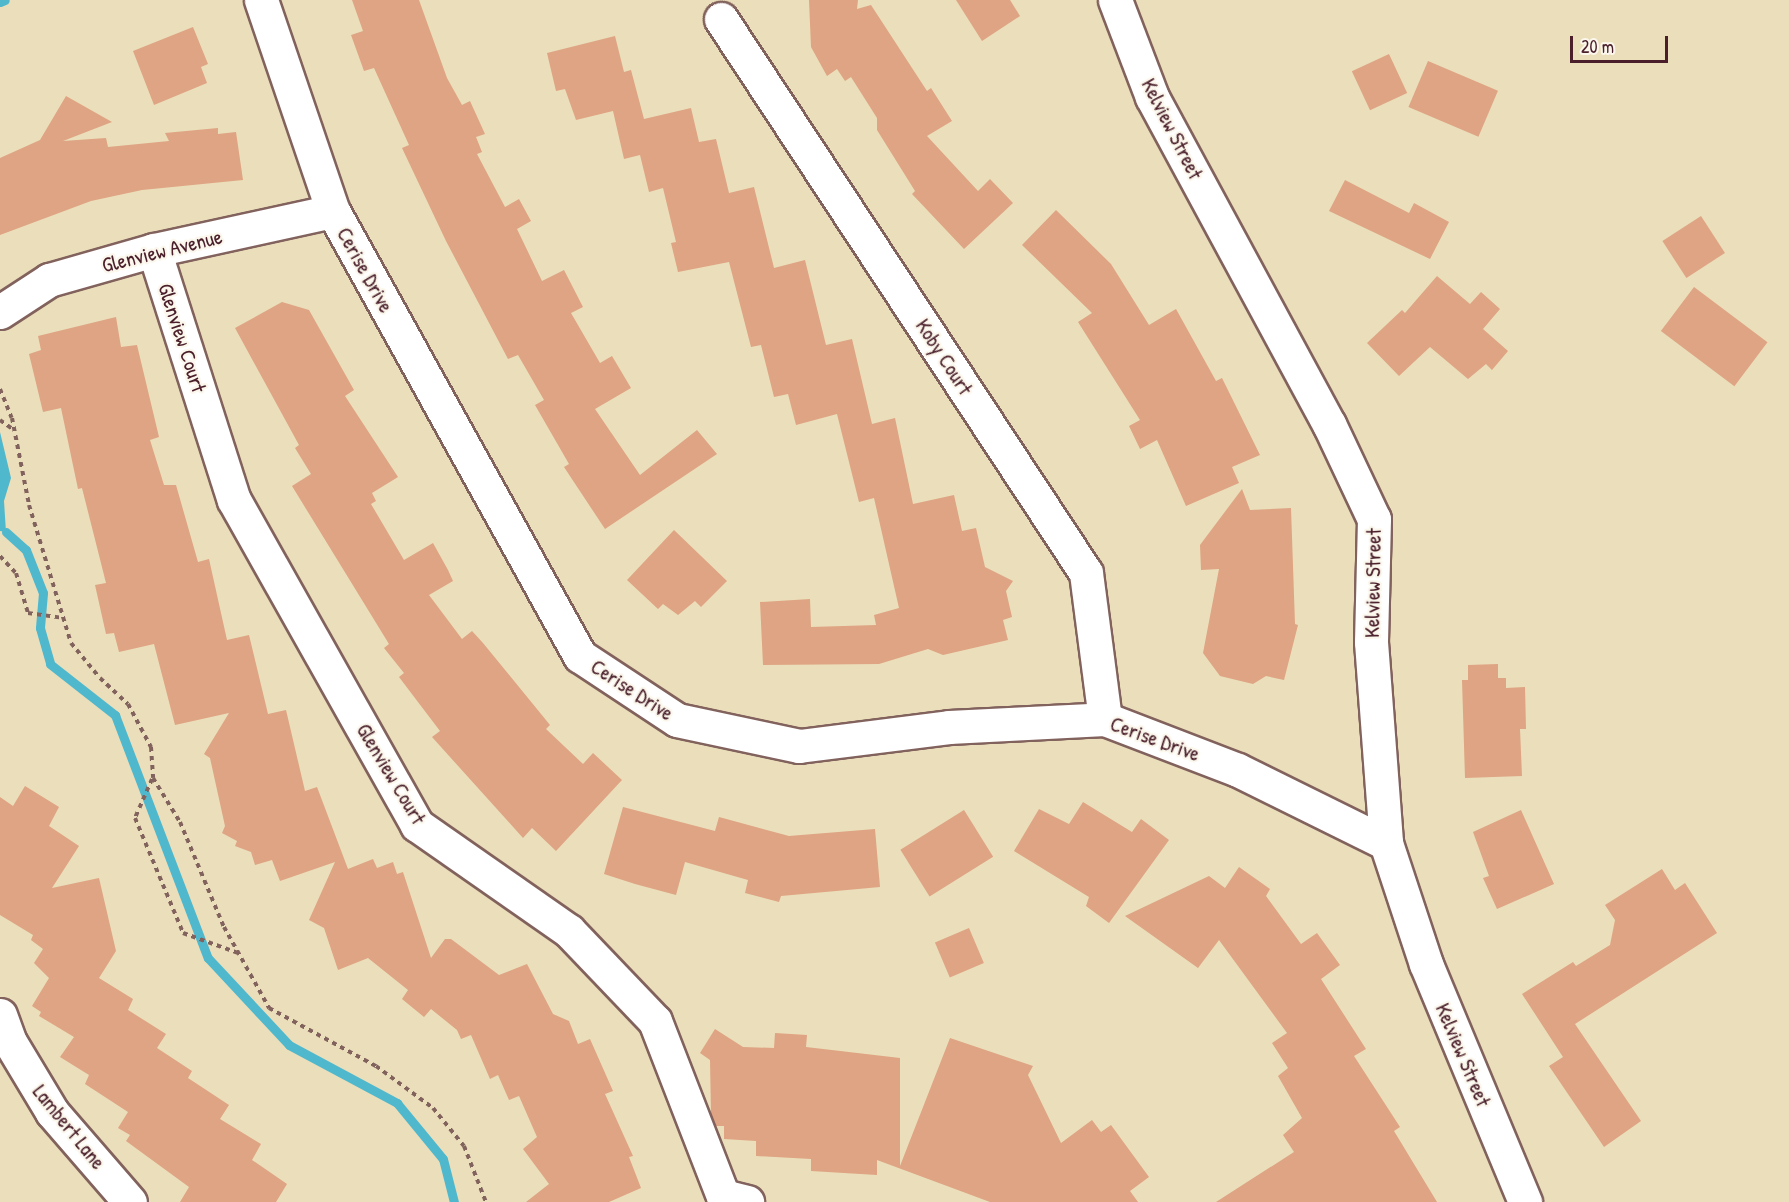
<!DOCTYPE html>
<html>
<head>
<meta charset="utf-8">
<style>
	body { margin:0 }
	#map { position:relative; width:1789px; height:1202px; overflow:hidden; background:#ebdeba; font-family:"Patrick Hand",sans-serif }
	div>[style] { position:absolute }
	.water>* { inset:0; background:#50b8cd }
	.stream>* { height:9px; margin:-4.5px; padding:0 4.5px; transform-origin:4.5px; border-radius:4.5px; background:#50b8cd }
	.building>* { inset:0; background:#dea483; transform-origin:0 0 }
	.path>* { height:4px; margin-top:-2px; transform-origin:0; background:repeating-linear-gradient(90deg,#82625d 0 4.5px,transparent 0 9px) }
	.roads { filter:drop-shadow(2px 0 #82625d) drop-shadow(-2px 0 #82625d) drop-shadow(0 2px #82625d) drop-shadow(0 -2px #82625d) }
	.minor>* { height:33px; margin:-16.5px; padding:0 16.5px; transform-origin:16.5px; border-radius:16.5px; background:#fff }
	span { translate:-50% -50%; white-space:nowrap; text-align:center; line-height:1.15; -webkit-text-stroke:4.5px #fbf7ec; paint-order:stroke }
	.street-label { font-size:21px; color:#4a1f2b }
	.scale { position:absolute; left:1570px; top:36px; width:98px; height:27px; box-sizing:border-box; border:3px solid #4a1f2b; border-top:0; padding-left:8px; font-size:18px; line-height:21px; white-space:nowrap; color:#4a1f2b; -webkit-text-stroke:4px #fbf7ec; paint-order:stroke }
</style>
</head>
<body>
<div id="map">
	<div class="water">
		<i style="clip-path:polygon(0 432px,11px 478px,4px 501px,6px 532px,0 531px)"></i>
	</div>
	<div class="stream">
		<i style="left:0;top:2px;width:5px;rotate:-22deg"></i>
		<i style="left:6px;top:532px;width:27px;rotate:42deg"></i>
		<i style="left:26px;top:550px;width:46px;rotate:68.4deg"></i>
		<i style="left:43px;top:593px;width:35px;rotate:95deg"></i>
		<i style="left:40px;top:628px;width:37px;rotate:74deg"></i>
		<i style="left:50px;top:664px;width:83px;rotate:38.1deg"></i>
		<i style="left:115px;top:715px;width:260px;rotate:69.1deg"></i>
		<i style="left:208px;top:958px;width:119px;rotate:47deg"></i>
		<i style="left:289px;top:1045px;width:123px;rotate:28.2deg"></i>
		<i style="left:397px;top:1103px;width:72px;rotate:50.6deg"></i>
		<i style="left:443px;top:1159px;width:44px;rotate:75.7deg"></i>
	</div>
	<div class="building">
		<i style="clip-path:polygon(352px 0,419px 0,447px 78px,462px 105px,470px 101px,485px 134px,476px 137px,482px 152px,477px 154px,505px 207px,519px 199px,531px 221px,517px 229px,542px 281px,564px 270px,583px 307px,571px 313px,600px 363px,612px 356px,631px 388px,595px 409px,640px 475px,697px 430px,717px 454px,605px 529px,564px 467px,569px 464px,535px 405px,544px 400px,518px 355px,508px 359px,446px 241px,402px 148px,409px 145px,374px 68px,364px 71px,351px 35px,363px 31px)"></i>
		<i style="clip-path:polygon(809px 0,858px 0,857px 9px,871px 5px,927px 91px,931px 88px,952px 121px,927px 136px,978px 191px,990px 179px,1013px 203px,964px 249px,912px 194px,915px 191px,877px 130px,877px 118px,851px 77px,845px 81px,837px 69px,827px 76px,811px 47px)"></i>
		<i style="clip-path:polygon(956px 0,1010px 0,1020px 16px,982px 41px)"></i>
		<i style="clip-path:polygon(193px 27px,208px 64px,201px 67px,207px 83px,154px 105px,133px 51px)"></i>
		<i style="clip-path:polygon(615px 36px,624px 72px,631px 70px,644px 119px,691px 108px,699px 142px,716px 139px,729px 193px,754px 187px,774px 268px,805px 260px,826px 345px,852px 339px,872px 424px,895px 418px,913px 504px,954px 495px,962px 531px,976px 528px,985px 567px,1013px 581px,1006px 591px,1012px 617px,1003px 620px,1008px 640px,943px 655px,928px 649px,879px 664px,763px 665px,760px 602px,810px 599px,811px 627px,876px 625px,874px 615px,899px 608px,874px 498px,859px 502px,837px 414px,796px 425px,788px 394px,774px 397px,761px 345px,751px 347px,729px 262px,678px 272px,671px 243px,676px 242px,663px 188px,649px 192px,640px 155px,624px 159px,613px 111px,576px 120px,565px 89px,556px 91px,547px 53px)"></i>
		<i style="left:1389px;top:54px;width:43px;height:41px;rotate:65deg"></i>
		<i style="left:1428px;top:61px;width:76px;height:50px;rotate:23deg"></i>
		<i style="clip-path:polygon(66px 96px,112px 122px,63px 141px,106px 138px,108px 147px,169px 141px,165px 133px,218px 128px,218px 134px,236px 132px,243px 180px,142px 190px,91px 201px,0 235px,0 158px,40px 140px)"></i>
		<i style="clip-path:polygon(1345px 180px,1409px 213px,1414px 203px,1449px 222px,1430px 259px,1329px 211px)"></i>
		<i style="clip-path:polygon(1056px 210px,1111px 264px,1149px 325px,1176px 309px,1216px 381px,1222px 378px,1260px 455px,1232px 467px,1239px 483px,1186px 506px,1157px 440px,1140px 449px,1129px 426px,1140px 420px,1078px 322px,1092px 313px,1022px 245px)"></i>
		<i style="left:1701px;top:216px;width:44px;height:46px;rotate:57deg"></i>
		<i style="clip-path:polygon(1437px 276px,1470px 304px,1481px 292px,1500px 309px,1483px 329px,1508px 351px,1492px 370px,1486px 364px,1468px 379px,1430px 347px,1399px 376px,1367px 343px,1402px 310px,1405px 313px)"></i>
		<i style="left:1694px;top:287px;width:92px;height:55px;rotate:37deg"></i>
		<i style="clip-path:polygon(282px 302px,309px 310px,354px 390px,345px 396px,398px 477px,372px 493px,376px 501px,371px 504px,404px 560px,433px 543px,448px 570px,453px 581px,429px 595px,462px 639px,472px 631px,483px 643px,550px 725px,546px 729px,583px 764px,593px 753px,622px 780px,556px 851px,532px 828px,523px 838px,432px 737px,440px 731px,399px 677px,404px 673px,384px 648px,389px 644px,292px 486px,311px 474px,295px 448px,299px 445px,235px 328px)"></i>
		<i style="clip-path:polygon(116px 317px,121px 347px,137px 345px,159px 437px,150px 440px,164px 485px,176px 485px,198px 562px,209px 559px,227px 640px,249px 635px,268px 714px,286px 710px,305px 791px,317px 787px,348px 869px,373px 859px,377px 868px,393px 862px,397px 874px,403px 872px,431px 958px,445px 939px,451px 939px,499px 975px,527px 964px,553px 1014px,569px 1021px,578px 1044px,590px 1039px,613px 1091px,605px 1094px,633px 1156px,629px 1157px,641px 1188px,609px 1202px,526px 1202px,549px 1184px,523px 1149px,537px 1137px,519px 1096px,509px 1100px,498px 1075px,490px 1079px,471px 1035px,461px 1039px,457px 1030px,431px 1009px,424px 1017px,402px 999px,408px 990px,368px 958px,338px 970px,324px 928px,309px 920px,335px 862px,280px 881px,272px 860px,255px 865px,251px 852px,235px 846px,237px 841px,222px 833px,225px 826px,210px 758px,204px 754px,229px 713px,175px 725px,154px 644px,119px 652px,114px 633px,106px 634px,95px 585px,106px 583px,82px 488px,78px 489px,61px 408px,43px 412px,29px 354px,41px 350px,38px 336px)"></i>
		<i style="clip-path:polygon(1242px 489px,1250px 510px,1291px 508px,1295px 624px,1298px 625px,1284px 680px,1266px 676px,1253px 684px,1220px 676px,1203px 653px,1219px 569px,1201px 570px,1200px 545px)"></i>
		<i style="clip-path:polygon(674px 530px,727px 581px,701px 607px,695px 601px,678px 615px,663px 604px,658px 609px,627px 580px)"></i>
		<i style="clip-path:polygon(1498px 664px,1498px 678px,1506px 678px,1506px 688px,1525px 687px,1526px 729px,1520px 729px,1522px 776px,1465px 778px,1462px 680px,1468px 680px,1468px 665px)"></i>
		<i style="clip-path:polygon(25px 786px,59px 807px,49px 826px,79px 846px,52px 888px,99px 878px,116px 951px,99px 978px,133px 999px,128px 1010px,166px 1034px,157px 1048px,192px 1071px,188px 1078px,229px 1105px,220px 1119px,261px 1144px,252px 1160px,287px 1184px,276px 1202px,180px 1202px,189px 1187px,126px 1141px,130px 1135px,118px 1128px,128px 1112px,85px 1084px,89px 1075px,60px 1057px,74px 1037px,39px 1016px,41px 1012px,32px 1006px,49px 978px,34px 963px,43px 949px,31px 940px,33px 935px,0 915px,0 797px,13px 806px)"></i>
		<i style="clip-path:polygon(1083px 802px,1132px 832px,1141px 819px,1169px 840px,1109px 923px,1086px 906px,1089px 897px,1014px 851px,1039px 809px,1069px 824px)"></i>
		<i style="clip-path:polygon(623px 807px,715px 831px,719px 817px,789px 836px,875px 829px,880px 887px,781px 896px,779px 902px,745px 893px,748px 880px,685px 862px,676px 895px,635px 884px,604px 874px)"></i>
		<i style="left:964px;top:810px;width:55px;height:75px;rotate:58deg"></i>
		<i style="clip-path:polygon(1521px 810px,1554px 884px,1497px 909px,1483px 878px,1489px 876px,1473px 832px)"></i>
		<i style="clip-path:polygon(1239px 867px,1270px 889px,1266px 896px,1301px 944px,1317px 933px,1340px 965px,1321px 979px,1366px 1049px,1354px 1056px,1400px 1127px,1394px 1131px,1437px 1202px,1216px 1202px,1294px 1152px,1283px 1135px,1302px 1118px,1278px 1076px,1288px 1068px,1272px 1043px,1287px 1033px,1219px 940px,1198px 968px,1125px 916px,1209px 876px,1225px 888px)"></i>
		<i style="clip-path:polygon(1662px 869px,1675px 890px,1685px 883px,1717px 933px,1575px 1024px,1641px 1121px,1604px 1147px,1549px 1066px,1563px 1057px,1522px 994px,1573px 962px,1576px 966px,1610px 945px,1615px 920px,1605px 905px)"></i>
		<i style="left:969px;top:928px;width:38px;height:37px;rotate:67deg"></i>
		<i style="clip-path:polygon(715px 1029px,743px 1047px,774px 1048px,775px 1033px,807px 1035px,806px 1047px,900px 1058px,900px 1166px,950px 1038px,1033px 1066px,1028px 1075px,1061px 1143px,1092px 1120px,1101px 1132px,1111px 1125px,1149px 1177px,1130px 1191px,1138px 1202px,990px 1202px,877px 1160px,877px 1175px,811px 1171px,811px 1159px,756px 1156px,756px 1141px,724px 1139px,724px 1126px,716px 1126px,711px 1114px,710px 1060px,700px 1053px)"></i>
	</div>
	<div class="path">
		<i style="left:0;top:389px;width:31px;rotate:68deg"></i>
		<i style="left:12px;top:418px;width:89px;rotate:78.9deg"></i>
		<i style="left:29px;top:505px;width:144px;rotate:73.1deg"></i>
		<i style="left:71px;top:643px;width:45px;rotate:50.4deg"></i>
		<i style="left:100px;top:678px;width:38px;rotate:43deg"></i>
		<i style="left:128px;top:704px;width:49px;rotate:61.9deg"></i>
		<i style="left:151px;top:747px;width:31px;rotate:86deg"></i>
		<i style="left:153px;top:778px;width:52px;rotate:58.5deg"></i>
		<i style="left:180px;top:822px;width:114px;rotate:67.3deg"></i>
		<i style="left:224px;top:927px;width:93px;rotate:60.9deg"></i>
		<i style="left:269px;top:1008px;width:122px;rotate:28.5deg"></i>
		<i style="left:376px;top:1066px;width:71px;rotate:36.4deg"></i>
		<i style="left:433px;top:1108px;width:49px;rotate:50.8deg"></i>
		<i style="left:464px;top:1146px;width:60px;rotate:68.6deg"></i>
		<i style="left:0;top:420px;width:17px;rotate:36deg"></i>
		<i style="left:0;top:556px;width:23px;rotate:47deg"></i>
		<i style="left:16px;top:573px;width:42px;rotate:73.3deg"></i>
		<i style="left:28px;top:613px;width:35px;rotate:8deg"></i>
		<i style="left:152px;top:779px;width:43px;rotate:113.6deg"></i>
		<i style="left:135px;top:818px;width:125px;rotate:67.3deg"></i>
		<i style="left:183px;top:933px;width:59px;rotate:20deg"></i>
	</div>
	<div class="roads">
		<div class="minor">
			<i style="left:261px;top:0;width:223px;rotate:71.2deg"></i>
			<i style="left:333px;top:211px;width:509px;rotate:60.97deg"></i>
			<i style="left:580px;top:656px;width:116px;rotate:33.4deg"></i>
			<i style="left:677px;top:720px;width:125px;rotate:12deg"></i>
			<i style="left:799px;top:746px;width:151px;rotate:-7.2deg"></i>
			<i style="left:949px;top:727px;width:156px;rotate:-2.9deg"></i>
			<i style="left:1105px;top:719px;width:142px;rotate:21deg"></i>
			<i style="left:1238px;top:770px;width:165px;rotate:26.3deg"></i>
			<i style="left:1115px;top:0;width:104px;rotate:69.1deg"></i>
			<i style="left:1152px;top:97px;width:372px;rotate:61.6deg"></i>
			<i style="left:1329px;top:424px;width:105px;rotate:64.7deg"></i>
			<i style="left:1374px;top:519px;width:123px;rotate:91.4deg"></i>
			<i style="left:1371px;top:642px;width:202px;rotate:85.7deg"></i>
			<i style="left:1386px;top:843px;width:127px;rotate:71.7deg"></i>
			<i style="left:1426px;top:964px;width:258px;rotate:67.4deg"></i>
			<i style="left:721px;top:19px;width:663px;rotate:56.62deg"></i>
			<i style="left:1086px;top:573px;width:147px;rotate:82.6deg"></i>
			<i style="left:154px;top:250px;width:262px;rotate:72.3deg"></i>
			<i style="left:234px;top:500px;width:373px;rotate:60.6deg"></i>
			<i style="left:417px;top:825px;width:185px;rotate:34.9deg"></i>
			<i style="left:569px;top:931px;width:124px;rotate:46.3deg"></i>
			<i style="left:655px;top:1021px;width:188px;rotate:68.8deg"></i>
			<i style="left:723px;top:1196px;width:25px;rotate:14deg"></i>
			<i style="left:0;top:312px;width:59px;rotate:-33.1deg"></i>
			<i style="left:49px;top:280px;width:109px;rotate:-15.9deg"></i>
			<i style="left:154px;top:250px;width:183px;rotate:-12.3deg"></i>
			<i style="left:0;top:1015px;width:29px;rotate:70deg"></i>
			<i style="left:10px;top:1042px;width:82px;rotate:59deg"></i>
			<i style="left:52px;top:1112px;width:119px;rotate:49.1deg"></i>
		</div>
	</div>
	<div class="street-label">
		<span style="left:1172px;top:129px;rotate:63deg">Kelview Street</span>
		<span style="left:162px;top:251px;rotate:-14deg">Glenview Avenue</span>
		<span style="left:365px;top:270px;rotate:61deg">Cerise Drive</span>
		<span style="left:182px;top:338px;rotate:72deg">Glenview Court</span>
		<span style="left:944px;top:357px;rotate:57deg">Koby Court</span>
		<span style="left:1373px;top:583px;rotate:-89deg">Kelview Street</span>
		<span style="left:632px;top:690px;rotate:33deg">Cerise Drive</span>
		<span style="left:1155px;top:739px;rotate:20deg">Cerise Drive</span>
		<span style="left:391px;top:774px;rotate:59deg">Glenview Court</span>
		<span style="left:1463px;top:1055px;rotate:67deg">Kelview Street</span>
		<span style="left:69px;top:1127px;rotate:51deg">Lambert Lane</span>
	</div>
	<div class="scale">20 m</div>
</div>
</body>
</html>
